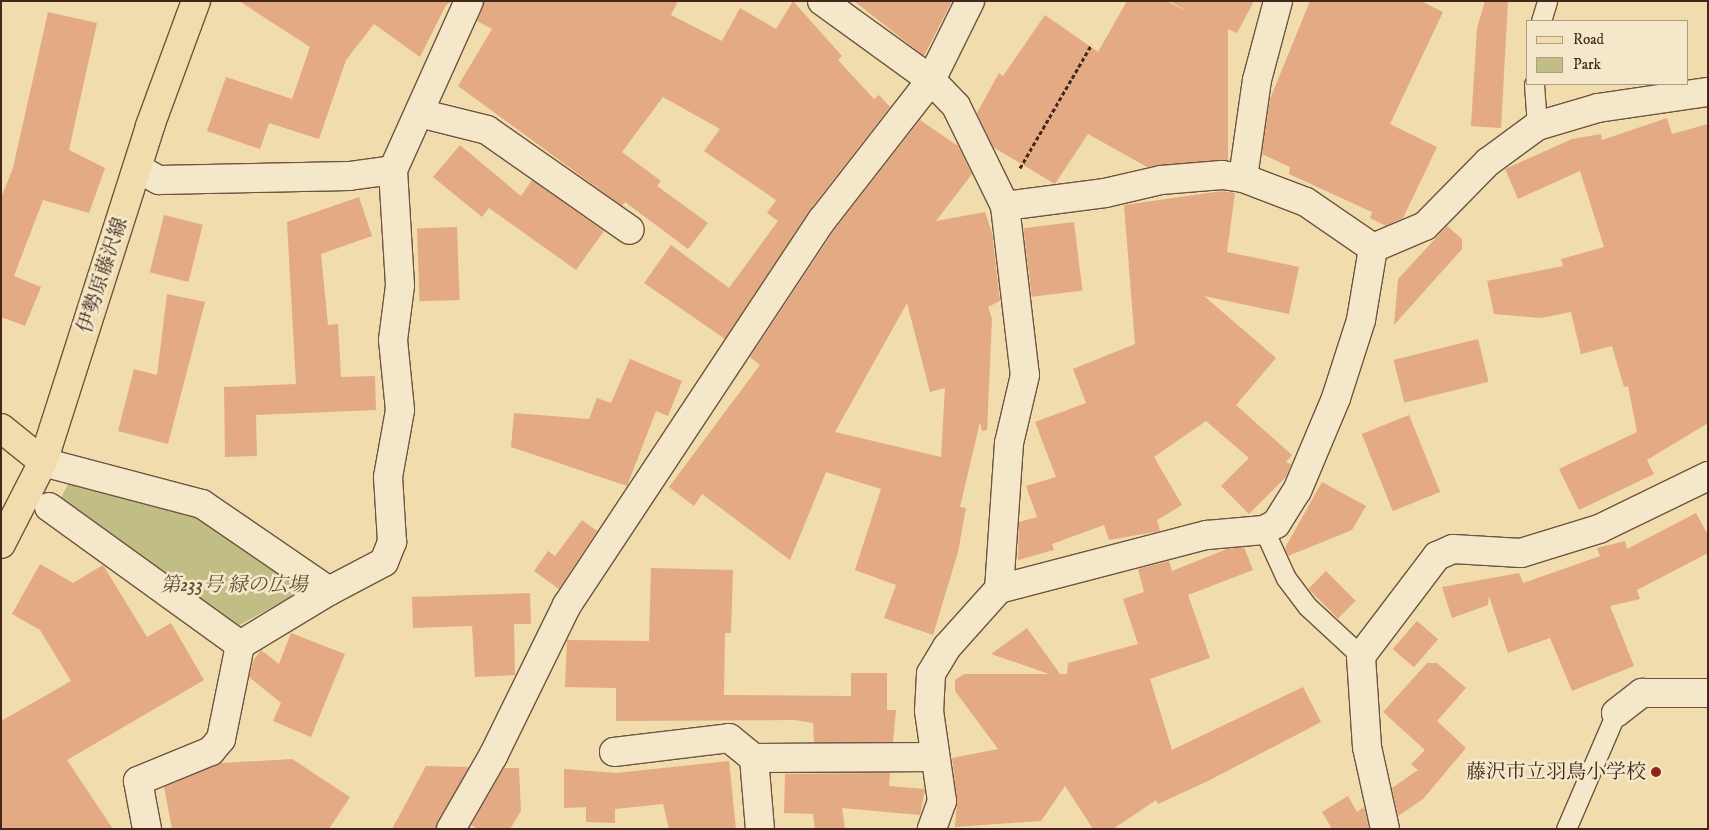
<!DOCTYPE html>
<html>
<head>
<meta charset="utf-8">
<style>
	body { margin:0 }
	#map { position:relative; width:1709px; height:830px; overflow:hidden; background:#f0dcad; font-family:"IM FELL DW Pica","Noto Serif JP",serif }
	div>[style] { position:absolute }
	.green>* { inset:0; background:#c0be85 }
	.building>* { inset:0; background:#e3aa84; transform-origin:0 0 }
	.path>* { height:3px; margin-top:-1.5px; transform-origin:0; background:repeating-linear-gradient(90deg,#43271c 0 4px,transparent 0 6.5px) }
	.roads { filter:drop-shadow(1px 0 #6e5440) drop-shadow(-1px 0 #6e5440) drop-shadow(0 1px #6e5440) drop-shadow(0 -1px #6e5440) }
	.lane>* { height:19px; margin:-9.5px; padding:0 9.5px; transform-origin:9.5px; border-radius:9.5px; background:#f5e8ca }
	.street>* { height:28px; margin:-14px; padding:0 14px; transform-origin:14px; border-radius:14px; background:#f5e8ca }
	.primary>* { height:28px; margin:-14px; padding:0 14px; transform-origin:14px; border-radius:14px; background:#f0dcad }
	.dots>* { width:14px; height:14px; translate:-50% -50%; box-sizing:border-box; border:2px solid #f5e8ca; border-radius:50% }
	span { translate:-50% -50%; white-space:nowrap; text-align:center; line-height:1.15; -webkit-text-stroke:5px #f5e8ca; paint-order:stroke }
	.street-label { font-size:20px; color:#43271c }
	.park-label { font-size:20px; color:#624d36; font-style:italic }
	.poi-label { font-size:20px; color:#43271c }
	.right { translate:-100% -50%; text-align:right }
	.frame { position:absolute; inset:0; border:2px solid #43271c; pointer-events:none }
	.legend { position:absolute; left:1526px; top:20px; width:162px; height:65px; box-sizing:border-box; background:#f5e8ca; border:1px solid #ae9b84; margin:0; padding:6px 9px; list-style:none; font-size:15px; color:#43271c }
	.legend li { display:flex; align-items:center; gap:10px; height:25px }
	.legend b { width:25px; border:1px solid #ae9b84 }
</style>
</head>
<body>
<div id="map">
	<div class="green">
		<i style="clip-path:polygon(70px 480px,197px 516px,306px 589px,232px 629px,60px 500px)"></i>
	</div>
	<div class="building">
		<i style="clip-path:polygon(239px 1px,452px 1px,446px 5px,420px 57px,374px 24px,346px 60px,319px 139px,269px 123px,260px 149px,207px 131px,226px 77px,292px 99px,310px 47px)"></i>
		<i style="clip-path:polygon(484px 1px,678px 1px,671px 15px,722px 41px,740px 8px,776px 29px,793px 1px,842px 56px,838px 60px,874px 99px,879px 95px,890px 107px,809px 211px,725px 339px,644px 283px,671px 245px,729px 288px,778px 221px,767px 213px,776px 200px,704px 151px,720px 129px,663px 97px,622px 152px,661px 181px,657px 186px,708px 223px,688px 249px,625px 202px,622px 206px,458px 86px,492px 29px,477px 21px)"></i>
		<i style="clip-path:polygon(854px 1px,952px 1px,924px 56px)"></i>
		<i style="clip-path:polygon(1127px 1px,1167px 1px,1189px 13px,1170px 1px,1254px 1px,1237px 33px,1228px 29px,1228px 160px,1147px 167px,1088px 134px,1055px 184px,993px 147px,977px 113px,999px 73px,1003px 76px,1045px 15px,1098px 52px)"></i>
		<i style="clip-path:polygon(1310px 1px,1421px 1px,1443px 12px,1390px 124px,1437px 147px,1403px 218px,1386px 226px,1370px 218px,1372px 212px,1289px 174px,1290px 167px,1262px 154px,1270px 99px)"></i>
		<i style="clip-path:polygon(1485px 1px,1508px 1px,1501px 128px,1471px 126px,1477px 28px)"></i>
		<i style="clip-path:polygon(48px 12px,97px 23px,69px 150px,105px 168px,89px 213px,43px 200px,14px 276px,41px 287px,25px 326px,1px 317px,1px 198px,13px 168px)"></i>
		<i style="clip-path:polygon(1667px 118px,1672px 134px,1708px 124px,1708px 423px,1647px 460px,1654px 474px,1579px 510px,1559px 469px,1637px 432px,1628px 386px,1624px 387px,1612px 346px,1581px 354px,1571px 312px,1541px 318px,1494px 314px,1487px 281px,1563px 266px,1561px 259px,1604px 247px,1580px 171px,1518px 199px,1505px 169px,1572px 139px,1601px 134px,1602px 140px)"></i>
		<i style="clip-path:polygon(evenodd,920px 120px,958px 146px,972px 174px,936px 221px,985px 212px,992px 233px,1000px 301px,988px 307px,992px 319px,987px 430px,982px 431px,980px 422px,960px 507px,966px 508px,958px 552px,933px 635px,884px 618px,896px 585px,855px 570px,881px 489px,826px 472px,790px 560px,702px 494px,694px 506px,669px 487px,760px 365px,750px 357px,835px 229px,920px 120px,907px 303px,930px 392px,945px 388px,941px 457px,835px 432px,907px 303px)"></i>
		<i style="clip-path:polygon(460px 145px,521px 196px,532px 180px,604px 231px,576px 270px,489px 208px,482px 217px,433px 177px)"></i>
		<i style="clip-path:polygon(1222px 191px,1235px 193px,1227px 252px,1299px 267px,1289px 314px,1204px 296px,1276px 358px,1236px 405px,1292px 455px,1286px 462px,1291px 464px,1286px 477px,1249px 514px,1221px 486px,1249px 458px,1206px 421px,1154px 457px,1182px 505px,1157px 520px,1160px 531px,1109px 540px,1104px 525px,1052px 544px,1054px 550px,1018px 560px,1019px 522px,1037px 517px,1026px 486px,1056px 477px,1035px 422px,1086px 403px,1073px 369px,1135px 344px,1124px 205px)"></i>
		<i style="clip-path:polygon(359px 197px,372px 236px,321px 254px,328px 325px,338px 324px,341px 377px,375px 376px,376px 410px,256px 415px,257px 456px,225px 457px,224px 387px,296px 384px,287px 222px)"></i>
		<i style="left:164px;top:215px;width:40px;height:59px;rotate:14deg"></i>
		<i style="left:1074px;top:222px;width:69px;height:51px;rotate:83deg"></i>
		<i style="clip-path:polygon(1447px 226px,1462px 239px,1462px 249px,1394px 325px,1398px 279px)"></i>
		<i style="left:457px;top:227px;width:73px;height:40px;rotate:88deg"></i>
		<i style="clip-path:polygon(167px 294px,205px 302px,168px 444px,118px 431px,134px 369px,157px 375px)"></i>
		<i style="left:1478px;top:339px;width:44px;height:87px;rotate:76deg"></i>
		<i style="clip-path:polygon(630px 359px,682px 381px,668px 416px,656px 411px,627px 486px,511px 447px,514px 413px,589px 419px,597px 398px,611px 403px)"></i>
		<i style="left:1409px;top:415px;width:83px;height:51px;rotate:68deg"></i>
		<i style="clip-path:polygon(1322px 482px,1366px 506px,1352px 530px,1288px 556px,1285px 548px)"></i>
		<i style="clip-path:polygon(1696px 513px,1708px 535px,1708px 553px,1637px 590px,1640px 599px,1610px 606px,1634px 666px,1572px 691px,1550px 638px,1508px 653px,1489px 596px,1488px 605px,1452px 618px,1442px 587px,1519px 573px,1523px 583px,1600px 556px,1597px 548px,1625px 541px,1627px 549px)"></i>
		<i style="clip-path:polygon(582px 520px,597px 531px,559px 589px,534px 571px,548px 551px,555px 556px)"></i>
		<i style="clip-path:polygon(1244px 547px,1253px 570px,1188px 595px,1210px 658px,1150px 679px,1172px 750px,1303px 687px,1321px 722px,1208px 781px,1158px 804px,1156px 800px,1113px 829px,1093px 829px,1065px 786px,1041px 821px,955px 827px,957px 799px,952px 758px,998px 749px,955px 691px,955px 680px,964px 674px,1049px 674px,991px 654px,1027px 628px,1060px 674px,1067px 674px,1068px 663px,1138px 644px,1123px 599px,1144px 592px,1138px 569px,1169px 561px,1172px 571px,1227px 549px)"></i>
		<i style="clip-path:polygon(40px 564px,73px 583px,103px 565px,147px 637px,171px 623px,204px 680px,67px 760px,113px 829px,1px 829px,1px 721px,71px 681px,40px 630px,12px 614px)"></i>
		<i style="clip-path:polygon(651px 568px,733px 570px,731px 633px,725px 633px,724px 695px,851px 696px,851px 673px,887px 673px,887px 710px,896px 710px,893px 742px,814px 742px,813px 723px,795px 720px,616px 721px,616px 688px,565px 687px,567px 640px,649px 641px)"></i>
		<i style="left:1326px;top:571px;width:42px;height:25px;rotate:45deg"></i>
		<i style="clip-path:polygon(530px 593px,531px 624px,514px 624px,515px 675px,475px 677px,472px 626px,413px 628px,412px 597px)"></i>
		<i style="left:1417px;top:621px;width:28px;height:37px;rotate:41deg"></i>
		<i style="clip-path:polygon(291px 633px,345px 654px,311px 737px,273px 721px,281px 703px,249px 677px,253px 661px,261px 650px,279px 664px)"></i>
		<i style="clip-path:polygon(1427px 663px,1437px 663px,1466px 688px,1437px 721px,1466px 748px,1423px 799px,1398px 816px,1392px 788px,1418px 770px,1411px 764px,1425px 750px,1383px 712px)"></i>
		<i style="clip-path:polygon(292px 759px,350px 797px,329px 829px,172px 829px,164px 787px,221px 763px)"></i>
		<i style="clip-path:polygon(729px 761px,736px 829px,669px 829px,663px 804px,615px 809px,615px 823px,586px 822px,586px 807px,564px 808px,564px 769px,616px 773px)"></i>
		<i style="clip-path:polygon(426px 766px,469px 767px,435px 829px,392px 829px)"></i>
		<i style="clip-path:polygon(504px 768px,519px 768px,521px 811px,510px 829px,478px 829px,471px 825px)"></i>
		<i style="clip-path:polygon(890px 773px,889px 786px,925px 789px,920px 815px,842px 808px,845px 829px,815px 829px,813px 814px,784px 813px,785px 774px)"></i>
		<i style="clip-path:polygon(1348px 796px,1357px 812px,1364px 807px,1369px 829px,1332px 829px,1322px 812px)"></i>
	</div>
	<div class="path">
		<i style="left:1020px;top:168px;width:143px;rotate:-59.9deg"></i>
	</div>
	<div class="roads">
		<div class="lane">
			<i style="left:1541px;top:21px;width:21px;rotate:-73deg"></i>
			<i style="left:1534px;top:84px;width:42px;rotate:85.9deg"></i>
			<i style="left:1264px;top:530px;width:53px;rotate:65.4deg"></i>
			<i style="left:1286px;top:578px;width:35px;rotate:53deg"></i>
			<i style="left:1307px;top:606px;width:74px;rotate:42.8deg"></i>
			<i style="left:1566px;top:829px;width:126px;rotate:-66.7deg"></i>
		</div>
		<div class="street">
			<i style="left:822px;top:1px;width:135px;rotate:35.9deg"></i>
			<i style="left:931px;top:80px;width:36px;rotate:46deg"></i>
			<i style="left:956px;top:106px;width:111px;rotate:63.9deg"></i>
			<i style="left:1005px;top:206px;width:170px;rotate:83.3deg"></i>
			<i style="left:1025px;top:375px;width:70px;rotate:103.2deg"></i>
			<i style="left:1009px;top:443px;width:146px;rotate:93.9deg"></i>
			<i style="left:999px;top:589px;width:78px;rotate:131.9deg"></i>
			<i style="left:947px;top:647px;width:31px;rotate:121deg"></i>
			<i style="left:931px;top:674px;width:37px;rotate:93deg"></i>
			<i style="left:929px;top:711px;width:91px;rotate:81.8deg"></i>
			<i style="left:942px;top:801px;width:30px;rotate:110deg"></i>
			<i style="left:419px;top:113px;width:70px;rotate:14deg"></i>
			<i style="left:487px;top:130px;width:174px;rotate:35deg"></i>
			<i style="left:137px;top:168px;width:25px;rotate:29deg"></i>
			<i style="left:159px;top:180px;width:190px;rotate:-1.2deg"></i>
			<i style="left:349px;top:176px;width:44px;rotate:-7.8deg"></i>
			<i style="left:1243px;top:178px;width:99px;rotate:-81.9deg"></i>
			<i style="left:1257px;top:80px;width:82px;rotate:-75.1deg"></i>
			<i style="left:1005px;top:206px;width:101px;rotate:-7.4deg"></i>
			<i style="left:1105px;top:193px;width:57px;rotate:-13.1deg"></i>
			<i style="left:1161px;top:180px;width:61px;rotate:-4.7deg"></i>
			<i style="left:1222px;top:175px;width:21px;rotate:8deg"></i>
			<i style="left:1243px;top:178px;width:67px;rotate:20.9deg"></i>
			<i style="left:1306px;top:202px;width:81px;rotate:34.5deg"></i>
			<i style="left:1373px;top:248px;width:56px;rotate:-22.9deg"></i>
			<i style="left:1425px;top:226px;width:90px;rotate:-45.5deg"></i>
			<i style="left:1488px;top:162px;width:61px;rotate:-36.3deg"></i>
			<i style="left:1537px;top:126px;width:64px;rotate:-16.4deg"></i>
			<i style="left:1598px;top:108px;width:111px;rotate:-8.3deg"></i>
			<i style="left:43px;top:462px;width:164px;rotate:14.8deg"></i>
			<i style="left:202px;top:504px;width:154px;rotate:34.4deg"></i>
			<i style="left:329px;top:591px;width:104px;rotate:148.8deg"></i>
			<i style="left:240px;top:645px;width:96px;rotate:101.4deg"></i>
			<i style="left:221px;top:739px;width:16px;rotate:130deg"></i>
			<i style="left:211px;top:751px;width:79px;rotate:157.7deg"></i>
			<i style="left:138px;top:781px;width:49px;rotate:79.4deg"></i>
			<i style="left:49px;top:507px;width:236px;rotate:35.8deg"></i>
			<i style="left:999px;top:589px;width:215px;rotate:-14.6deg"></i>
			<i style="left:1207px;top:535px;width:57px;rotate:-5deg"></i>
			<i style="left:1264px;top:530px;width:13px;rotate:-27deg"></i>
			<i style="left:1276px;top:524px;width:39px;rotate:-58deg"></i>
			<i style="left:1297px;top:491px;width:101px;rotate:-67.2deg"></i>
			<i style="left:1336px;top:398px;width:82px;rotate:-72.2deg"></i>
			<i style="left:1361px;top:320px;width:73px;rotate:-80.5deg"></i>
			<i style="left:329px;top:591px;width:62px;rotate:-27.8deg"></i>
			<i style="left:384px;top:562px;width:22px;rotate:-68deg"></i>
			<i style="left:392px;top:542px;width:65px;rotate:-93.5deg"></i>
			<i style="left:388px;top:477px;width:68px;rotate:-79.8deg"></i>
			<i style="left:400px;top:410px;width:70px;rotate:-95.7deg"></i>
			<i style="left:393px;top:340px;width:55px;rotate:-82.7deg"></i>
			<i style="left:400px;top:285px;width:115px;rotate:-93.5deg"></i>
			<i style="left:393px;top:170px;width:185px;rotate:-65.8deg"></i>
			<i style="left:1616px;top:713px;width:33px;rotate:-38deg"></i>
			<i style="left:1642px;top:693px;width:66px"></i>
			<i style="left:614px;top:752px;width:116px;rotate:-6.9deg"></i>
			<i style="left:729px;top:738px;width:32px;rotate:39deg"></i>
			<i style="left:754px;top:758px;width:181px;rotate:-0.3deg"></i>
			<i style="left:754px;top:758px;width:71px;rotate:85.2deg"></i>
			<i style="left:451px;top:829px;width:84px;rotate:-60.1deg"></i>
			<i style="left:493px;top:756px;width:168px;rotate:-63.9deg"></i>
			<i style="left:567px;top:605px;width:462px;rotate:-56.5deg"></i>
			<i style="left:822px;top:220px;width:177px;rotate:-52.1deg"></i>
			<i style="left:931px;top:80px;width:88px;rotate:-63.7deg"></i>
			<i style="left:1385px;top:829px;width:84px;rotate:-102.4deg"></i>
			<i style="left:1367px;top:747px;width:91px;rotate:-93.8deg"></i>
			<i style="left:1361px;top:656px;width:126px;rotate:-52.8deg"></i>
			<i style="left:1437px;top:556px;width:17px;rotate:-24deg"></i>
			<i style="left:1453px;top:549px;width:68px;rotate:3.4deg"></i>
			<i style="left:1521px;top:553px;width:82px;rotate:-17.1deg"></i>
			<i style="left:1599px;top:529px;width:121px;rotate:-25.9deg"></i>
		</div>
		<div class="primary">
			<i style="left:1px;top:428px;width:54px;rotate:39deg"></i>
			<i style="left:1px;top:544px;width:92px;rotate:-62.9deg"></i>
			<i style="left:43px;top:462px;width:353px;rotate:-72.3deg"></i>
			<i style="left:150px;top:126px;width:133px;rotate:-69.8deg"></i>
		</div>
	</div>
	<div class="dots">
		<i style="left:1656px;top:772px;background:#8f2418"></i>
	</div>
	<div class="street-label">
		<span style="left:103px;top:275px;rotate:-72deg">伊勢原藤沢線</span>
	</div>
	<div class="park-label">
		<span style="left:234px;top:585px">第233号 緑の広場</span>
	</div>
	<div class="poi-label">
		<span class="right" style="left:1646px;top:772px">藤沢市立羽鳥小学校</span>
	</div>
	<div class="frame"></div>
	<ul class="legend">
	<li><b style="height:6px;background:#f0dcad"></b>Road</li>
	<li><b style="height:14px;background:#c0be85"></b>Park</li>
	</ul>
</div>
</body>
</html>
